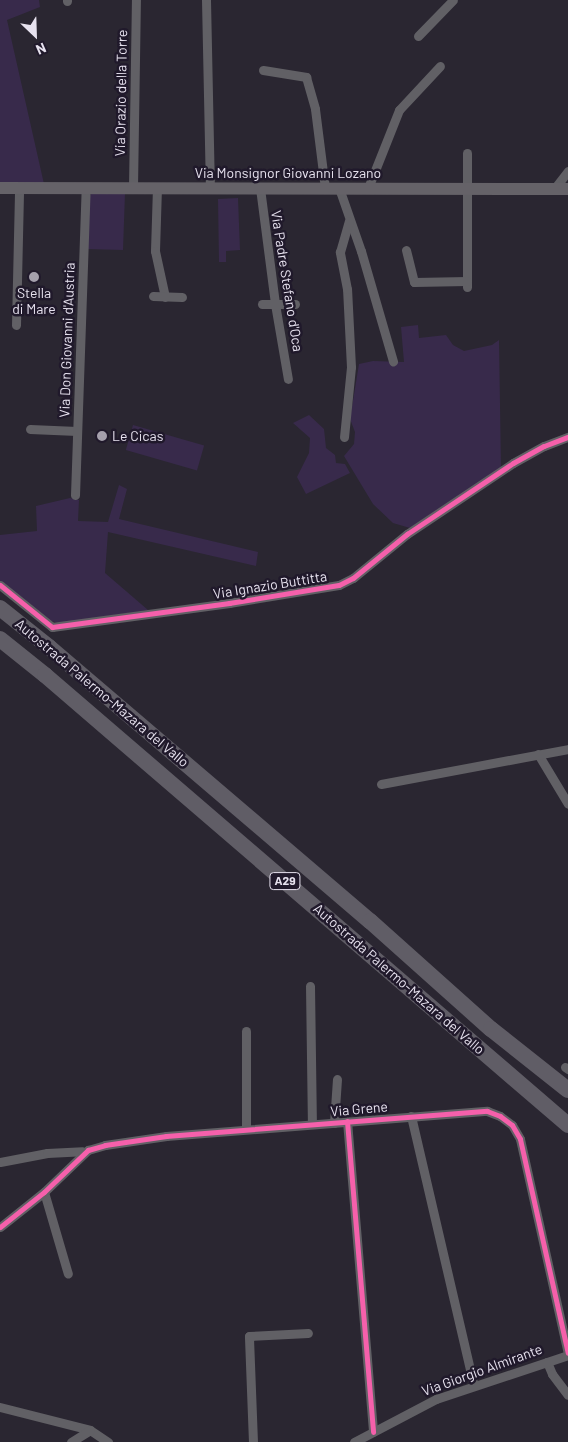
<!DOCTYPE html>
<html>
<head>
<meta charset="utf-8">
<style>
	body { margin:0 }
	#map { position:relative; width:568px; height:1442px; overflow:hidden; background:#2a2631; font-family:Barlow,sans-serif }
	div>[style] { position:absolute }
	.green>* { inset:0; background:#382a4b; transform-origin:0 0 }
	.street>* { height:9px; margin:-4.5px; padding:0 4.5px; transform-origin:4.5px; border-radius:4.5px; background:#616065 }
	.secondary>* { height:12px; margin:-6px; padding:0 6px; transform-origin:6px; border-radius:6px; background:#656268 }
	.highway>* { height:16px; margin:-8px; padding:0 8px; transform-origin:8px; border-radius:8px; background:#605d66 }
	.cycleway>* { height:5px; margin:-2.5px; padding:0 2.5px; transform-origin:2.5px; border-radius:2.5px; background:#f560ab }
	.dots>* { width:14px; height:14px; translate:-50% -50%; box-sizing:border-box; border:2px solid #20192b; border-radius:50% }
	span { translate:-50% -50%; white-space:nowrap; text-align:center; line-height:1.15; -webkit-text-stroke:5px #20192b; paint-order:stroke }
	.shield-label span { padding:1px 4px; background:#20192b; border:1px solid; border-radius:4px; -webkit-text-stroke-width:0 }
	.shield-label { font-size:12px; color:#e7e2ef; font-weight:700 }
	.street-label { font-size:14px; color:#e7e2ef }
	.poi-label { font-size:14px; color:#e7e2ef }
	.left { translate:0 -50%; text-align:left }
	.north { position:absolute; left:10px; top:10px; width:50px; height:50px; -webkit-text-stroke:4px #20192b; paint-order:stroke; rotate:156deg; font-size:14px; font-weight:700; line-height:20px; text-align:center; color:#e7e2ef }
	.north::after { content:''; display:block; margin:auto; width:18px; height:22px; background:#e7e2ef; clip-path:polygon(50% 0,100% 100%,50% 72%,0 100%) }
</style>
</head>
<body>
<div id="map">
	<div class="green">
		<i style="clip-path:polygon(0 0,39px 0,40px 7px,7px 20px,44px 184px,0 185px)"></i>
		<i style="clip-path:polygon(92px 193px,125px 193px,123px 250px,86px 249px,88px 198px)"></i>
		<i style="clip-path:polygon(238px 198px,240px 250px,226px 251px,226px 262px,219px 262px,218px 199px)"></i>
		<i style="clip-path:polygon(418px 325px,419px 338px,446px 335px,453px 345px,464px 351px,492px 345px,499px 340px,501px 469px,410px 528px,393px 523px,373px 504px,344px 456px,354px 444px,355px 432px,350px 419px,359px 364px,373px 361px,404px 362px,401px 327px)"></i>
		<i style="clip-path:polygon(309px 415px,324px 429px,326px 448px,335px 455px,336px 463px,345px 464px,350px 473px,306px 494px,297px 477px,309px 453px,310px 438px,293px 423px)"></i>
		<i style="left:133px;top:425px;width:74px;height:26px;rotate:16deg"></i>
		<i style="clip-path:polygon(119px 485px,127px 489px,119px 519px,258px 552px,256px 566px,108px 532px,105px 573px,148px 610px,59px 623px,51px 621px,0 581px,0 535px,37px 531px,36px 506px,70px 498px,79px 500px,78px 521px,108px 522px)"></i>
	</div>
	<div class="street">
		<i style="left:67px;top:0;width:1px;rotate:90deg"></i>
		<i style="left:206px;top:0;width:187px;rotate:88.8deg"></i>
		<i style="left:418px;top:36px;width:50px;rotate:-45.8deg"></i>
		<i style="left:263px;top:70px;width:44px;rotate:9.2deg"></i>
		<i style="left:306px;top:77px;width:33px;rotate:74deg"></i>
		<i style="left:315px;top:109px;width:80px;rotate:82.8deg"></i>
		<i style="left:467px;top:153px;width:134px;rotate:90deg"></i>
		<i style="left:133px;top:187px;width:187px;rotate:-89.1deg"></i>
		<i style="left:157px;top:187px;width:64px;rotate:91.8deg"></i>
		<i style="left:155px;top:251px;width:47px;rotate:77.7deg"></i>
		<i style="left:260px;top:188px;width:117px;rotate:82.6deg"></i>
		<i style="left:275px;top:304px;width:76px;rotate:80.2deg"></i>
		<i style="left:339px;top:188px;width:67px;rotate:70.8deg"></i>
		<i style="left:361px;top:251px;width:115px;rotate:73.8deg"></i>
		<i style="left:368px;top:188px;width:84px;rotate:-68.3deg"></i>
		<i style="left:399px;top:110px;width:60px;rotate:-47deg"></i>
		<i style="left:554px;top:189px;width:23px;rotate:-52deg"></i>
		<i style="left:406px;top:250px;width:33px;rotate:76deg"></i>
		<i style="left:414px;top:282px;width:53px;rotate:-1.1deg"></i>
		<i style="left:153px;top:296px;width:29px;rotate:2deg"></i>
		<i style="left:262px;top:304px;width:33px"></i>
		<i style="left:16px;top:325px;width:137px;rotate:-88.7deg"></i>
		<i style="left:30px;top:429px;width:47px;rotate:2.4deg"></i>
		<i style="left:344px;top:437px;width:70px;rotate:-84.3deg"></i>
		<i style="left:351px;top:367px;width:78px;rotate:-92.9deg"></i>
		<i style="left:347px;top:289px;width:38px;rotate:-101deg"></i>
		<i style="left:340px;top:252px;width:32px;rotate:-74deg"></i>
		<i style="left:75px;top:495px;width:308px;rotate:-88deg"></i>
		<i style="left:0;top:585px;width:67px;rotate:38.9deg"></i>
		<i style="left:52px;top:627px;width:179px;rotate:-7.7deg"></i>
		<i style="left:229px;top:603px;width:111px;rotate:-9.3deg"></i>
		<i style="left:339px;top:585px;width:16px;rotate:-27deg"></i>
		<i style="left:353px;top:578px;width:70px;rotate:-39.2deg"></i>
		<i style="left:407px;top:534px;width:128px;rotate:-33.8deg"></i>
		<i style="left:513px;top:463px;width:35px;rotate:-29deg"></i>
		<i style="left:544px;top:446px;width:26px;rotate:-21deg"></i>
		<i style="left:538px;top:754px;width:58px;rotate:59deg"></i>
		<i style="left:381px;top:784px;width:190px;rotate:-10.6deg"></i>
		<i style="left:310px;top:986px;width:138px;rotate:89.2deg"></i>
		<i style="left:246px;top:1031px;width:98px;rotate:90deg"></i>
		<i style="left:565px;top:1067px;width:4px;rotate:34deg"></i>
		<i style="left:411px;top:1116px;width:277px;rotate:76.9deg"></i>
		<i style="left:347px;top:1121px;width:312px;rotate:85.2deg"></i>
		<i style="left:334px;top:1123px;width:44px;rotate:-86.1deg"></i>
		<i style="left:0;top:1162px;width:48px;rotate:-10.8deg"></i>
		<i style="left:47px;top:1153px;width:35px;rotate:-3deg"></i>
		<i style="left:44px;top:1192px;width:85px;rotate:73.7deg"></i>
		<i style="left:0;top:1227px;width:56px;rotate:-38.5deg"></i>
		<i style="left:44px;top:1192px;width:61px;rotate:-43.7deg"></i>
		<i style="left:88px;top:1150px;width:18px;rotate:-16deg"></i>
		<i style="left:105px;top:1145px;width:62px;rotate:-8.4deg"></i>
		<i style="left:166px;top:1136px;width:322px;rotate:-4.5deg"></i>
		<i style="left:487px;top:1111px;width:14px;rotate:21deg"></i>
		<i style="left:500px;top:1116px;width:15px;rotate:37deg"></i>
		<i style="left:512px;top:1125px;width:16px;rotate:60deg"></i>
		<i style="left:520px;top:1139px;width:219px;rotate:77.4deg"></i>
		<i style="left:547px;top:1362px;width:13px;rotate:67deg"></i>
		<i style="left:552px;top:1374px;width:26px;rotate:53deg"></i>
		<i style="left:0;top:1407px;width:93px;rotate:14.3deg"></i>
		<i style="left:90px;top:1430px;width:22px;rotate:34deg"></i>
		<i style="left:71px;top:1442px;width:22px;rotate:-32deg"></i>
		<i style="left:253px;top:1442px;width:106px;rotate:-92.2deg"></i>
		<i style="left:249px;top:1336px;width:59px;rotate:-2.9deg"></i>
		<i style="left:354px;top:1442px;width:93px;rotate:-27.7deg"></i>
		<i style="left:436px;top:1399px;width:139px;rotate:-18.4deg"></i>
	</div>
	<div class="secondary">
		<i style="left:0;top:188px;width:568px;rotate:0.1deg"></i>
	</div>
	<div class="highway">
		<i style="left:0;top:608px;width:63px;rotate:38.5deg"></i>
		<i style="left:49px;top:647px;width:422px;rotate:40.5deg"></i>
		<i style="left:370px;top:921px;width:162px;rotate:41.8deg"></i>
		<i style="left:491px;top:1029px;width:98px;rotate:38.4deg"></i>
		<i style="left:0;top:639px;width:58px;rotate:38.7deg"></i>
		<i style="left:45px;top:675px;width:690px;rotate:40.71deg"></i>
	</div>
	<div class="cycleway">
		<i style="left:0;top:585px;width:67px;rotate:38.9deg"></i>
		<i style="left:52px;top:627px;width:179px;rotate:-7.7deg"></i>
		<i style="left:229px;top:603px;width:111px;rotate:-9.3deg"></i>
		<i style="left:339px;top:585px;width:16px;rotate:-27deg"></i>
		<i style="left:353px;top:578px;width:70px;rotate:-39.2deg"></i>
		<i style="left:407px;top:534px;width:128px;rotate:-33.8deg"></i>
		<i style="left:513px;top:463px;width:35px;rotate:-29deg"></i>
		<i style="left:544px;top:446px;width:26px;rotate:-21deg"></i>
		<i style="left:347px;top:1121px;width:312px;rotate:85.2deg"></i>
		<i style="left:0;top:1227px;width:56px;rotate:-38.5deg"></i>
		<i style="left:44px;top:1192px;width:61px;rotate:-43.7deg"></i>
		<i style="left:88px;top:1150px;width:18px;rotate:-16deg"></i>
		<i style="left:105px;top:1145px;width:62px;rotate:-8.4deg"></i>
		<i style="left:166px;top:1136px;width:322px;rotate:-4.5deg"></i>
		<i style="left:487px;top:1111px;width:14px;rotate:21deg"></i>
		<i style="left:500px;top:1116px;width:15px;rotate:37deg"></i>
		<i style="left:512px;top:1125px;width:16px;rotate:60deg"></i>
		<i style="left:520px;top:1139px;width:219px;rotate:77.4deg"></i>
	</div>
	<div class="dots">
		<i style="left:34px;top:277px;background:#a5a0ac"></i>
		<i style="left:102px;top:436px;background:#a5a0ac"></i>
	</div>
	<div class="shield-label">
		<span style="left:285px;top:881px">A29</span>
	</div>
	<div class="street-label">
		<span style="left:121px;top:93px;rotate:-89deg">Via Orazio della Torre</span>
		<span style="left:288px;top:173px">Via Monsignor Giovanni Lozano</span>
		<span style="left:287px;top:281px;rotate:81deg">Via Padre Stefano d'Oca</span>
		<span style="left:67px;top:340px;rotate:-88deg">Via Don Giovanni d'Austria</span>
		<span style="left:270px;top:585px;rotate:-9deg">Via Ignazio Buttitta</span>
		<span style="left:102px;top:693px;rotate:40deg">Autostrada Palermo-Mazara del Vallo</span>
		<span style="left:399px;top:979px;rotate:41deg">Autostrada Palermo-Mazara del Vallo</span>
		<span style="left:359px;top:1109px;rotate:-5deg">Via Grene</span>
		<span style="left:482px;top:1370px;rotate:-20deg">Via Giorgio Almirante</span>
	</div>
	<div class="poi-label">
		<span style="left:34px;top:301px">Stella<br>di Mare</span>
		<span class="left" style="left:112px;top:436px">Le Cicas</span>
	</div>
	<div class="north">N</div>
</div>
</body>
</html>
